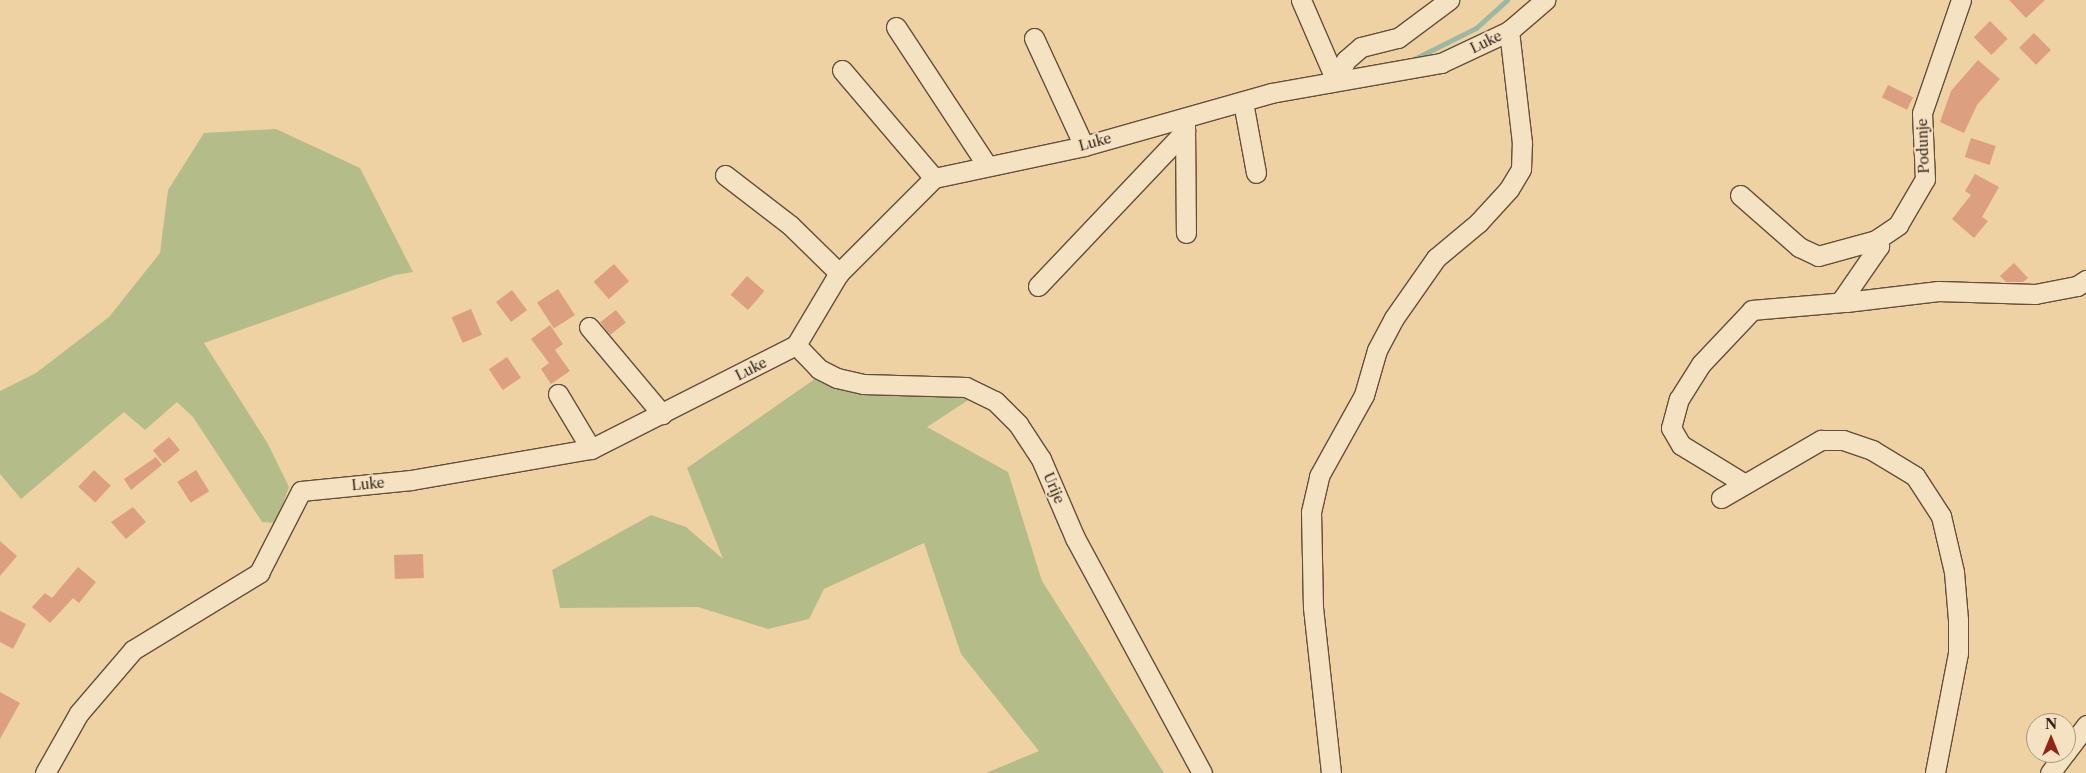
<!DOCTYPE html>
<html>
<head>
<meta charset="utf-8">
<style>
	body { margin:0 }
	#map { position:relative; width:2086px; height:773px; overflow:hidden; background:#efd2a3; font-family:"Libre Caslon Text",serif }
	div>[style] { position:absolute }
	.green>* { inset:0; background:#b4bd89 }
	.stream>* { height:5px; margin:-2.5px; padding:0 2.5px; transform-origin:2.5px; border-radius:2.5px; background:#9ab8a2 }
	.building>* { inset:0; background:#dca080; transform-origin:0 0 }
	.roads { filter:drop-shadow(1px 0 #654f3a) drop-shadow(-1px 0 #654f3a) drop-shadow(0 1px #654f3a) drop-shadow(0 -1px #654f3a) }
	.minor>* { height:19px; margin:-9.5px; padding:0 9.5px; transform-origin:9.5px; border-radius:9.5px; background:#f5e2c3 }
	span { translate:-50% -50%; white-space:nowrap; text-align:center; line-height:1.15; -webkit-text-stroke:4px #f5e2c3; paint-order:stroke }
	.street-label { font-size:14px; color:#372317 }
	.north { position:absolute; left:2026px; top:713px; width:50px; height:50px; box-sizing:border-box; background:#f5e2c3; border:1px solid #a9967e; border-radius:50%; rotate:0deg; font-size:14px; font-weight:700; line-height:20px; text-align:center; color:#372317 }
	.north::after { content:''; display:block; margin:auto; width:18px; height:22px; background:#8f2418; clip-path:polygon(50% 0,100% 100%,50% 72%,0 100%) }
</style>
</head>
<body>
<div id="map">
	<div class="green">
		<i style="clip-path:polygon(276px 129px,360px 168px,413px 272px,395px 275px,204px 343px,268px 444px,289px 487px,276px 523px,262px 522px,193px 417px,177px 402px,145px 430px,124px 412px,21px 499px,0 474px,0 391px,36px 373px,109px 317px,160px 253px,168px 190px,204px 133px)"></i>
		<i style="clip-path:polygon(822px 374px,979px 393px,927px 427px,1008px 472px,1042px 581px,1164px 773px,986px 773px,1039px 751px,961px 654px,924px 543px,824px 589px,809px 619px,768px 629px,698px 607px,560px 608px,552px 570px,651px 515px,686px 527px,723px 559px,687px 468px)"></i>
	</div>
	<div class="stream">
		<i style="left:1410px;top:61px;width:74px;rotate:-26.6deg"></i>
		<i style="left:1476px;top:28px;width:42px;rotate:-42.1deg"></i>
	</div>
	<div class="building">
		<i style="clip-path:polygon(2009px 0,2045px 0,2026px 18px)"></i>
		<i style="left:1990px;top:21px;width:25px;height:23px;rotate:45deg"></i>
		<i style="left:2034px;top:33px;width:24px;height:21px;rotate:45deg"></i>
		<i style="clip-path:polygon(1978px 60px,2000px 79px,1977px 105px,1964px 133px,1940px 122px,1951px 91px)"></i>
		<i style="left:1888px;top:85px;width:28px;height:14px;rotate:26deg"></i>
		<i style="left:1971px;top:138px;width:26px;height:20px;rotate:18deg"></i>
		<i style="clip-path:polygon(1975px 174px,1999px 187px,1982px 217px,1988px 221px,1974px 238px,1952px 219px,1971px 195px,1965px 191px)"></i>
		<i style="clip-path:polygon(2014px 263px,2028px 278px,2023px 282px,2006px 282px,2000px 276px)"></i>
		<i style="left:614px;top:264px;width:23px;height:27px;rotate:49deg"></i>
		<i style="left:747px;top:276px;width:23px;height:25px;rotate:41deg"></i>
		<i style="left:558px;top:289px;width:31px;height:25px;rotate:57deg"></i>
		<i style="left:512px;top:290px;width:25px;height:20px;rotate:53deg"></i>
		<i style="left:471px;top:309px;width:28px;height:21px;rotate:67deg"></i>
		<i style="left:616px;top:310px;width:16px;height:20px;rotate:52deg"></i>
		<i style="clip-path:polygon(550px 325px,563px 344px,555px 350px,570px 371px,551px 384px,541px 369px,549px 363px,531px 339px)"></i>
		<i style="left:507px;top:357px;width:25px;height:22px;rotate:56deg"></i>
		<i style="left:169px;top:437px;width:17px;height:21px;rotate:50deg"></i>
		<i style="clip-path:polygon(156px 457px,162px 465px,131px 490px,124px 479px)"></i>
		<i style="left:94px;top:470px;width:23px;height:23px;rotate:43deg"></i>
		<i style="left:196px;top:470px;width:25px;height:22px;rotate:58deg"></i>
		<i style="clip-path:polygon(133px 507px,146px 522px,126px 539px,111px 522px)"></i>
		<i style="clip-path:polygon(0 541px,17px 556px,0 576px)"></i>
		<i style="left:423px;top:554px;width:24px;height:29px;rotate:88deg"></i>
		<i style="clip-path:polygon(78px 567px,96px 582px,79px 603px,73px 598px,50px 623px,32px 607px,45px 593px,52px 598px)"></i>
		<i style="clip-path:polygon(0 611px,26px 624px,13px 649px,0 642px)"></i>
		<i style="clip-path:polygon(0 692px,20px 703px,0 739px)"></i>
	</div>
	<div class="roads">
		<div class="minor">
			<i style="left:1301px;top:0;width:88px;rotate:66.6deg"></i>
			<i style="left:896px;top:27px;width:164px;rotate:56.7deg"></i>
			<i style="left:1034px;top:38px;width:119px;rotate:65.2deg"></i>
			<i style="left:842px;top:70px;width:142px;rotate:49.6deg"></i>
			<i style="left:1336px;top:81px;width:23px;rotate:-65deg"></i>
			<i style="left:1346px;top:60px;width:20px;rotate:-41deg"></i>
			<i style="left:1361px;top:47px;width:38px;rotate:-14deg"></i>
			<i style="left:1398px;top:38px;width:64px;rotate:-36.7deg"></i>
			<i style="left:1243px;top:102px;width:72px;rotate:79.6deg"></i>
			<i style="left:1185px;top:125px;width:108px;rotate:89.5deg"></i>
			<i style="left:725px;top:175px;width:82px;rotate:37.6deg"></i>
			<i style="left:790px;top:225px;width:69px;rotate:44.4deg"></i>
			<i style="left:1740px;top:195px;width:79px;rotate:41.4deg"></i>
			<i style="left:1799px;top:247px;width:21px;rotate:25deg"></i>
			<i style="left:1818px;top:256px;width:60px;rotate:-15.4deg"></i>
			<i style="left:1876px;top:240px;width:27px;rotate:-34deg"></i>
			<i style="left:1898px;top:225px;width:53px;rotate:-59.6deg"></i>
			<i style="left:1925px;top:179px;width:66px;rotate:-92.6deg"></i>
			<i style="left:1922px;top:113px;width:120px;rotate:-71deg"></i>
			<i style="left:1876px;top:240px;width:7px;rotate:63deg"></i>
			<i style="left:1879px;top:246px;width:63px;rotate:124.7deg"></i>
			<i style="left:1843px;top:298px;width:5px;rotate:53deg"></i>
			<i style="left:1846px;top:302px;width:93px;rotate:-6.8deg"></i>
			<i style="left:1938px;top:291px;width:97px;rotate:1.8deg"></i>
			<i style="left:2035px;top:294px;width:43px;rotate:-10.8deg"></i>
			<i style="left:2077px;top:286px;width:11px;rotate:-34deg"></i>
			<i style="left:1038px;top:286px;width:214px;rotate:-46.5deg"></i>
			<i style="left:589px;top:327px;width:114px;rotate:50deg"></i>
			<i style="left:796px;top:345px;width:33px;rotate:46deg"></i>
			<i style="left:819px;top:369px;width:20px;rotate:27deg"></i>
			<i style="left:837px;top:378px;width:27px;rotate:13deg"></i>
			<i style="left:863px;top:384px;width:103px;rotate:1.7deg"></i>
			<i style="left:966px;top:387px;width:32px;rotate:26deg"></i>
			<i style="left:995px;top:401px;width:33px;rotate:45deg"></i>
			<i style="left:1018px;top:424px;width:42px;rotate:56.7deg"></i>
			<i style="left:1041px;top:459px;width:86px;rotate:66.7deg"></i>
			<i style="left:1075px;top:538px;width:267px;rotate:61.6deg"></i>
			<i style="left:558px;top:394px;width:64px;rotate:59deg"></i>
			<i style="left:1745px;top:484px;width:75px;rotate:-148.6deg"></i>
			<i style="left:1681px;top:445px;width:20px;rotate:-120deg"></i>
			<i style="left:1671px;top:428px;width:30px;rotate:-75deg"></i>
			<i style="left:1679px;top:399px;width:41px;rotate:-57.8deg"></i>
			<i style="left:1701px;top:364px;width:74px;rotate:-46.6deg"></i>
			<i style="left:1752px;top:310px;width:94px;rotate:-4.9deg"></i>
			<i style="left:1721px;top:498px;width:116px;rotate:-30.1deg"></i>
			<i style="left:1821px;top:440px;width:22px"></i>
			<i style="left:1843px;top:440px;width:31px;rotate:19deg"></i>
			<i style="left:1872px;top:450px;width:50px;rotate:31.2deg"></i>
			<i style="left:1915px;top:476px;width:48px;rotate:57deg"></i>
			<i style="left:1941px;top:516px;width:57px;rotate:76.9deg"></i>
			<i style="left:1954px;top:572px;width:48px;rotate:85.2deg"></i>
			<i style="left:1958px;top:620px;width:33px;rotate:90deg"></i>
			<i style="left:1958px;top:653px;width:122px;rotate:100.9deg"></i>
			<i style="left:2066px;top:752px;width:34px;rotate:-53deg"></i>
			<i style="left:45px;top:773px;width:69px;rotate:-60.5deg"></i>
			<i style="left:79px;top:713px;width:83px;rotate:-49.4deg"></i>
			<i style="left:133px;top:650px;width:148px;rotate:-31.4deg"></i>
			<i style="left:259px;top:573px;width:92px;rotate:-62.9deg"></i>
			<i style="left:301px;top:491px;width:111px;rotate:-5.7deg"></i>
			<i style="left:411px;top:480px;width:183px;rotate:-9.8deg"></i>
			<i style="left:591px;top:449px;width:230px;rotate:-26.9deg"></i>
			<i style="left:796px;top:345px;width:84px;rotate:-59.2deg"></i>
			<i style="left:839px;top:273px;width:134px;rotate:-45deg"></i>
			<i style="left:934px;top:178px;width:153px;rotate:-12deg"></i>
			<i style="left:1084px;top:146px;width:194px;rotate:-15.8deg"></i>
			<i style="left:1271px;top:93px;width:173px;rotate:-10deg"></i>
			<i style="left:1441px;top:63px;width:75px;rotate:-25.2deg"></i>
			<i style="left:1509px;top:31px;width:48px;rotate:-40.7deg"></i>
			<i style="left:1331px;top:773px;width:167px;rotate:-96.2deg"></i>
			<i style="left:1313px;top:607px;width:95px;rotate:-91.2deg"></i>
			<i style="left:1311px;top:512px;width:37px;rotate:-77deg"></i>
			<i style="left:1319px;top:476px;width:93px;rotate:-60.9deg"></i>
			<i style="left:1364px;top:395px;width:47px;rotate:-73.9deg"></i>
			<i style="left:1377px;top:350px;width:36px;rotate:-62deg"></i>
			<i style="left:1394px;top:318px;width:73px;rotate:-55deg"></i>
			<i style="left:1436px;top:258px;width:55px;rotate:-39.8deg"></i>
			<i style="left:1478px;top:223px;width:46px;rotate:-47.6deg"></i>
			<i style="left:1509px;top:189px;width:23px;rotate:-59deg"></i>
			<i style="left:1521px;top:169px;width:26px;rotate:-88deg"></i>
			<i style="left:1522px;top:143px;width:113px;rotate:-96.6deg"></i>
			<i style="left:2050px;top:773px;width:25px;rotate:-53deg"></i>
		</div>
	</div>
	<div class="street-label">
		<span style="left:1486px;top:42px;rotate:-26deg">Luke</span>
		<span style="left:1095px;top:142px;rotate:-15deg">Luke</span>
		<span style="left:1923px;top:146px;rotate:-92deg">Podunje</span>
		<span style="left:751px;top:369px;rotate:-27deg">Luke</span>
		<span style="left:368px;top:484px;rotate:-5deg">Luke</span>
		<span style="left:1054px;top:488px;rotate:67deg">Urije</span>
	</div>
	<div class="north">N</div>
</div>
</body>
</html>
